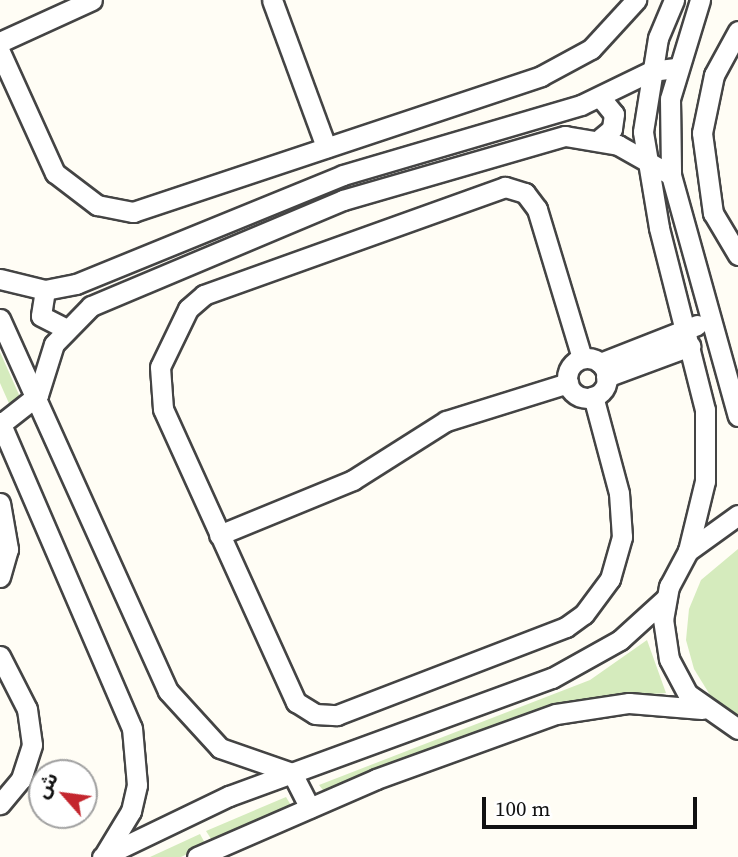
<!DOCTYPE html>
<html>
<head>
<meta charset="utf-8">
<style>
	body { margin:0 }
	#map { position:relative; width:738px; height:857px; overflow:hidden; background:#fffdf5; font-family:"Source Serif 4","Noto Sans Arabic",serif }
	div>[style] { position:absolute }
	.green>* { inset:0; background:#d5ebbd }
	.roads { filter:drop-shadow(2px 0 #444) drop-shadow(-2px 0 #444) drop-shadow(0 2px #444) drop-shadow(0 -2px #444) }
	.minor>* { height:19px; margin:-9.5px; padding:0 9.5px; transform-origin:9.5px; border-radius:9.5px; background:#fff }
	.minor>.ring { margin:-9.5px; padding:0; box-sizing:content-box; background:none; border:19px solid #fff; border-radius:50% }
	span { translate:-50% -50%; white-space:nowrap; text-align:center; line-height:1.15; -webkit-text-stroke:7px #fff; paint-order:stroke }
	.north { position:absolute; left:28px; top:759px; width:70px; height:70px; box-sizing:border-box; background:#fff; border:2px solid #a0a0a0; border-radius:50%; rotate:298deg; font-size:19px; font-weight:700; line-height:28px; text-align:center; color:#111 }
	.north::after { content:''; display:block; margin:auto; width:24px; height:32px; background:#c4262e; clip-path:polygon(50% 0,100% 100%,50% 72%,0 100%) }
	.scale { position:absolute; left:482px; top:797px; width:215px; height:32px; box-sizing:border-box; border:4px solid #111; border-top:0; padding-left:9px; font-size:21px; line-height:24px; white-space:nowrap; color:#111; -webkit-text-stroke:5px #fff; paint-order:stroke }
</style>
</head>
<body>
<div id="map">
	<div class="green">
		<i style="clip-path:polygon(0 352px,20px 397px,11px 408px,0 383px)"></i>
		<i style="clip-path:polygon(738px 549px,738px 715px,710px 695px,694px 669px,686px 640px,689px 609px,701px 580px)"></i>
		<i style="clip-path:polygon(647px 640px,666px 693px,599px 698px,326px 794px,319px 785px,590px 680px)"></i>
		<i style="clip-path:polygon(286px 797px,292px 807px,213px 842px,206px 831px)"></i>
		<i style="clip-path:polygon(200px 834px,206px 845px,181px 857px,150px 857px)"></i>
	</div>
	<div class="roads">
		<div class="minor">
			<i style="left:272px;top:0;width:157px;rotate:69.8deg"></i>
			<i style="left:674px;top:0;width:41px;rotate:112.8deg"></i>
			<i style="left:658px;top:38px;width:95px;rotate:99.1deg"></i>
			<i style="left:643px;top:132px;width:97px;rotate:80.5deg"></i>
			<i style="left:659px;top:228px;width:188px;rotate:75.8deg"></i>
			<i style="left:705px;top:410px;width:71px;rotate:90deg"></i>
			<i style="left:705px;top:481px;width:72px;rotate:103.7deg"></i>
			<i style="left:700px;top:0;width:103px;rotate:106.9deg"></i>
			<i style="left:670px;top:99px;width:76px;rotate:89.2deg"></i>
			<i style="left:671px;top:175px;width:250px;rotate:74.5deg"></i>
			<i style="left:738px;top:31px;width:50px;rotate:118.6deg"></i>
			<i style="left:714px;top:75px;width:59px;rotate:101.7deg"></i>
			<i style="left:702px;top:133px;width:81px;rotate:82.2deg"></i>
			<i style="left:713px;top:213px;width:49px;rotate:59.2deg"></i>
			<i style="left:0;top:42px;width:101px;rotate:-24.5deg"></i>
			<i style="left:0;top:52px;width:133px;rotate:65.6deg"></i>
			<i style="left:55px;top:173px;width:53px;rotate:37.3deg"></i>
			<i style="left:97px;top:205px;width:37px;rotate:11deg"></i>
			<i style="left:133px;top:212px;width:430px;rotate:-18.4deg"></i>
			<i style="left:541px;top:76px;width:57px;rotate:-28.4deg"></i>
			<i style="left:591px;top:49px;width:67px;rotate:-47.4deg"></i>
			<i style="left:600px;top:97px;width:22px;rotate:51deg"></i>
			<i style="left:614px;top:114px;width:15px;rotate:98deg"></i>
			<i style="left:612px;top:129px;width:14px;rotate:141deg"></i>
			<i style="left:0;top:279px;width:46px;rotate:13.7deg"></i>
			<i style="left:45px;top:290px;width:32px;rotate:-11deg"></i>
			<i style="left:76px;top:284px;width:288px;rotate:-22.2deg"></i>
			<i style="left:343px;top:175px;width:248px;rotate:-16.4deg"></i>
			<i style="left:581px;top:105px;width:78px;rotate:-25.9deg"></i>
			<i style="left:651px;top:71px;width:25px;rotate:-7deg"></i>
			<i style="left:45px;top:290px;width:26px;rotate:99deg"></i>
			<i style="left:41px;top:316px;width:27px;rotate:27deg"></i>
			<i style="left:0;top:319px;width:408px;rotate:65.7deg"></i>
			<i style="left:168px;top:691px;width:77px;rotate:47.6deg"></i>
			<i style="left:220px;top:748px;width:76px;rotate:19.1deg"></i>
			<i style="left:292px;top:773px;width:39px;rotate:63deg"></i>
			<i style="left:582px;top:358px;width:156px;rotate:-106.8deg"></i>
			<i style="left:537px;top:209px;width:20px;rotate:-127deg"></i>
			<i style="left:525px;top:193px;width:21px;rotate:-163deg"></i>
			<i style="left:505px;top:187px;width:320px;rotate:160.3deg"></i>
			<i style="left:204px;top:295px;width:21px;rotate:139deg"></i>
			<i style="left:188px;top:309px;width:64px;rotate:115.8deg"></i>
			<i style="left:160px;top:367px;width:42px;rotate:85.9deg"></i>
			<i style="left:163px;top:409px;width:322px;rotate:65.6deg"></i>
			<i style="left:296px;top:702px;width:22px;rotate:32deg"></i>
			<i style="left:315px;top:714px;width:22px;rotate:3deg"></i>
			<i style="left:337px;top:715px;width:245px;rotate:-21deg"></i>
			<i style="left:566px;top:627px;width:22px;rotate:-36deg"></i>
			<i style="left:584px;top:614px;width:44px;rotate:-53.4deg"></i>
			<i style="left:610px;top:579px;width:44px;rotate:-74.1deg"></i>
			<i style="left:622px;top:537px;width:44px;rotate:-93.9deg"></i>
			<i style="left:619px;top:493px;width:100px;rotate:-105deg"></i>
			<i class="ring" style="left:567px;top:358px;width:21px;height:21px"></i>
			<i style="left:600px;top:363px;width:104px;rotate:-21.4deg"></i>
			<i style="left:606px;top:377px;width:90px;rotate:-20.3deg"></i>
			<i style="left:0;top:422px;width:333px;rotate:66.7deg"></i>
			<i style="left:132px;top:728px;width:57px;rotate:85deg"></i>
			<i style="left:137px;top:785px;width:27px;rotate:103deg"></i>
			<i style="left:131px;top:811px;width:50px;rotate:121.2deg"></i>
			<i style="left:1px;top:424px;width:47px;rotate:-38.1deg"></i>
			<i style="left:38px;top:395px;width:53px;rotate:-72.6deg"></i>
			<i style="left:54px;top:344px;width:53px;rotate:-45.8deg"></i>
			<i style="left:91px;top:306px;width:273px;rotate:-22.8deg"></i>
			<i style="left:343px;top:200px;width:231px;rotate:-16.1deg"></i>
			<i style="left:565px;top:136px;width:54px;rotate:9.6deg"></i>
			<i style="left:618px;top:145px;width:61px;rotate:29.5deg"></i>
			<i style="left:0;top:503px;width:47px;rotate:80.1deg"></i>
			<i style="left:8px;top:549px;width:29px;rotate:106deg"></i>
			<i style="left:738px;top:515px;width:62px;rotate:144.2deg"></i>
			<i style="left:688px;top:551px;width:40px;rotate:118deg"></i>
			<i style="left:669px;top:586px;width:34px;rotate:100deg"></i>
			<i style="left:663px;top:619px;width:40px;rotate:81.5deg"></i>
			<i style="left:669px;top:659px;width:40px;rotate:62deg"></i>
			<i style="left:688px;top:694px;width:61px;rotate:35deg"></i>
			<i style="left:219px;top:535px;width:145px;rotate:-22.3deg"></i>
			<i style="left:353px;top:480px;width:110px;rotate:-32.4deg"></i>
			<i style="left:446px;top:421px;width:128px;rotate:-17.3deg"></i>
			<i style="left:0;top:656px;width:59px;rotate:63deg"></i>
			<i style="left:27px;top:709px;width:36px;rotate:82deg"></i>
			<i style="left:32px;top:745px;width:36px;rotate:108deg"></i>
			<i style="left:21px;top:779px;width:33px;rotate:130deg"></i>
			<i style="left:102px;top:857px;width:141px;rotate:-25.7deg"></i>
			<i style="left:229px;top:796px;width:344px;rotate:-20.1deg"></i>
			<i style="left:552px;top:678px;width:78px;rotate:-29.2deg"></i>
			<i style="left:620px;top:640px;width:61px;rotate:-42.3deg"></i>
			<i style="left:197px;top:857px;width:195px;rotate:-23.5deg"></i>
			<i style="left:376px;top:779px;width:191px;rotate:-19.9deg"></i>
			<i style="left:556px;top:714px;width:74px;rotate:-8.6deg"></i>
			<i style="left:629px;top:703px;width:73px;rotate:4.7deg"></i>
		</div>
	</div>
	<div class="north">ش</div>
	<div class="scale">100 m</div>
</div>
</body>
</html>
